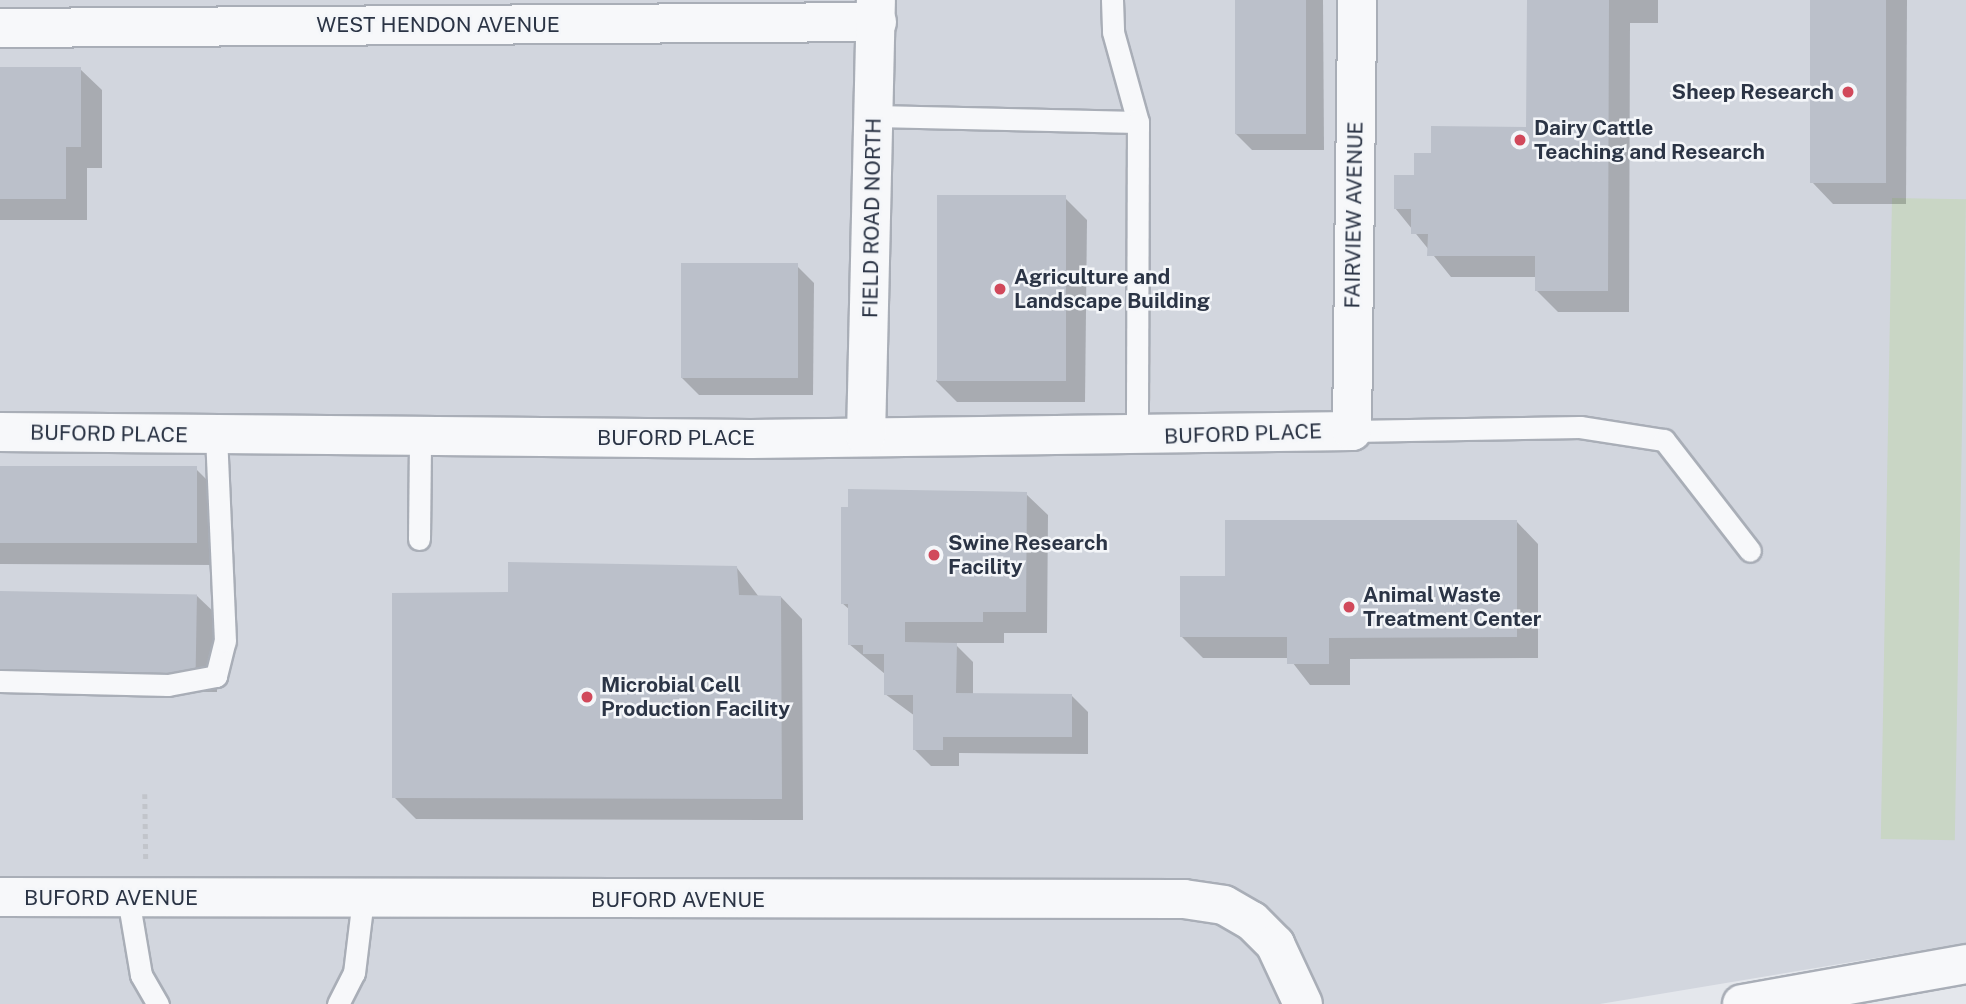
<!DOCTYPE html>
<html>
<head>
<meta charset="utf-8">
<style>
	body { margin:0 }
	#map { position:relative; width:1966px; height:1004px; overflow:hidden; background:#e4e7ec; font-family:"Public Sans",sans-serif }
	div>[style] { position:absolute }
	.built>* { inset:0; background:#d2d6de }
	.green>* { inset:0; background:#c9d6c5; transform-origin:0 0 }
	.shadow>* { inset:0; background:#0003 }
	.building>* { inset:0; background:#bbc0ca; transform-origin:0 0 }
	.path>* { height:4.5px; margin-top:-2.25px; transform-origin:0; background:repeating-linear-gradient(90deg,#c2c5cb 0 5px,transparent 0 10px) }
	.roads { filter:drop-shadow(2px 0 #a9aeb7) drop-shadow(-2px 0 #a9aeb7) drop-shadow(0 2px #a9aeb7) drop-shadow(0 -2px #a9aeb7) }
	.lane>* { height:21px; margin:-10.5px; padding:0 10.5px; transform-origin:10.5px; border-radius:10.5px; background:#f7f8fa }
	.street>* { height:38px; margin:-19px; padding:0 19px; transform-origin:19px; border-radius:19px; background:#f7f8fa }
	.dots>* { width:19px; height:19px; translate:-50% -50%; box-sizing:border-box; border:4px solid #f4f6f9; border-radius:50% }
	span { translate:-50% -50%; white-space:nowrap; text-align:center; line-height:1.15; -webkit-text-stroke:5px #f4f6f9; paint-order:stroke }
	.street-label { font-size:21px; color:#2b3445 }
	.poi-label { font-size:21px; color:#2b3445; font-weight:700 }
	.right { translate:-100% -50%; text-align:right }
	.left { translate:0 -50%; text-align:left }
</style>
</head>
<body>
<div id="map">
	<div class="built">
		<i style="clip-path:polygon(0 0,1966px 0,1966px 943px,1600px 1004px,0 1004px)"></i>
	</div>
	<div class="green">
		<i style="left:1892px;top:198px;width:74px;height:641px;rotate:1deg"></i>
	</div>
	<div class="shadow">
		<i style="clip-path:polygon(1237px 0,1323px 0,1324px 150px,1252px 150px,1235px 133px)"></i>
		<i style="clip-path:polygon(1528px 0,1658px 0,1658px 23px,1630px 23px,1629px 312px,1558px 312px,1537px 291px,1537px 277px,1451px 277px,1395px 208px,1432px 154px,1528px 128px)"></i>
		<i style="clip-path:polygon(1812px 0,1907px 0,1906px 204px,1833px 204px,1812px 182px)"></i>
		<i style="clip-path:polygon(0 69px,80px 69px,102px 90px,102px 168px,87px 168px,87px 220px,0 220px)"></i>
		<i style="clip-path:polygon(1065px 198px,1087px 220px,1085px 402px,957px 402px,936px 381px)"></i>
		<i style="clip-path:polygon(797px 266px,814px 283px,813px 395px,699px 395px,682px 378px)"></i>
		<i style="clip-path:polygon(0 468px,196px 469px,218px 491px,217px 565px,0 564px)"></i>
		<i style="clip-path:polygon(1026px 494px,1048px 515px,1047px 633px,1004px 633px,1004px 643px,954px 643px,973px 662px,973px 695px,1071px 695px,1088px 712px,1088px 754px,959px 753px,959px 766px,931px 766px,914px 749px,915px 716px,885px 694px,885px 674px,849px 644px,850px 610px,842px 603px)"></i>
		<i style="clip-path:polygon(1517px 522px,1538px 544px,1538px 658px,1350px 659px,1350px 685px,1310px 685px,1289px 658px,1203px 658px,1181px 636px,1227px 578px)"></i>
		<i style="clip-path:polygon(737px 568px,759px 597px,781px 597px,802px 619px,803px 820px,416px 819px,394px 797px,510px 594px)"></i>
		<i style="clip-path:polygon(0 593px,196px 595px,218px 616px,217px 692px,0 691px)"></i>
	</div>
	<div class="building">
		<i style="left:1235px;top:0;width:71px;height:134px"></i>
		<i style="clip-path:polygon(1527px 0,1609px 0,1608px 291px,1535px 291px,1535px 256px,1427px 256px,1428px 234px,1411px 234px,1411px 209px,1394px 209px,1394px 175px,1414px 175px,1414px 153px,1431px 153px,1431px 126px,1526px 127px)"></i>
		<i style="left:1810px;top:0;width:76px;height:183px"></i>
		<i style="clip-path:polygon(0 67px,81px 67px,81px 147px,66px 147px,66px 199px,0 199px)"></i>
		<i style="left:937px;top:195px;width:129px;height:186px"></i>
		<i style="left:681px;top:263px;width:117px;height:115px"></i>
		<i style="left:0;top:466px;width:197px;height:77px"></i>
		<i style="clip-path:polygon(848px 489px,1027px 492px,1026px 612px,983px 612px,983px 622px,905px 622px,905px 642px,957px 643px,956px 693px,1072px 694px,1072px 737px,943px 737px,943px 750px,913px 750px,913px 695px,884px 695px,884px 654px,863px 654px,863px 645px,848px 645px,848px 604px,841px 604px,841px 507px,848px 507px)"></i>
		<i style="clip-path:polygon(1225px 520px,1517px 520px,1517px 637px,1329px 638px,1329px 664px,1287px 664px,1287px 637px,1180px 637px,1180px 576px,1225px 576px)"></i>
		<i style="clip-path:polygon(508px 562px,737px 566px,739px 595px,781px 596px,782px 799px,392px 798px,392px 593px,508px 592px)"></i>
		<i style="left:0;top:591px;width:197px;height:79px;rotate:1deg"></i>
	</div>
	<div class="path">
		<i style="left:145px;top:794px;width:68px;rotate:89.2deg"></i>
	</div>
	<div class="roads">
		<div class="lane">
			<i style="left:1112px;top:0;width:32px;rotate:88deg"></i>
			<i style="left:1113px;top:32px;width:93px;rotate:74.5deg"></i>
			<i style="left:875px;top:116px;width:263px;rotate:1.3deg"></i>
			<i style="left:1138px;top:122px;width:315px;rotate:90.2deg"></i>
			<i style="left:1352px;top:431px;width:228px;rotate:-1deg"></i>
			<i style="left:1580px;top:427px;width:85px;rotate:8.8deg"></i>
			<i style="left:1664px;top:440px;width:140px;rotate:52.2deg"></i>
			<i style="left:419px;top:539px;width:103px;rotate:-89.4deg"></i>
			<i style="left:0;top:681px;width:168px;rotate:1.4deg"></i>
			<i style="left:168px;top:685px;width:49px;rotate:-10.6deg"></i>
			<i style="left:216px;top:676px;width:36px;rotate:-76deg"></i>
			<i style="left:225px;top:641px;width:205px;rotate:-92.5deg"></i>
			<i style="left:128px;top:898px;width:78px;rotate:80.4deg"></i>
			<i style="left:141px;top:975px;width:34px;rotate:60deg"></i>
			<i style="left:338px;top:1004px;width:35px;rotate:-63deg"></i>
			<i style="left:354px;top:973px;width:75px;rotate:-83.1deg"></i>
		</div>
		<div class="street">
			<i style="left:0;top:28px;width:877px;rotate:-0.39deg"></i>
			<i style="left:0;top:432px;width:751px;rotate:0.53deg"></i>
			<i style="left:751px;top:439px;width:601px;rotate:-0.76deg"></i>
			<i style="left:1352px;top:431px;width:431px;rotate:-89.3deg"></i>
			<i style="left:866px;top:437px;width:437px;rotate:-88.7deg"></i>
			<i style="left:0;top:897px;width:1184px;rotate:0.1deg"></i>
			<i style="left:1184px;top:899px;width:40px;rotate:8.5deg"></i>
			<i style="left:1224px;top:905px;width:32px;rotate:30deg"></i>
			<i style="left:1252px;top:921px;width:33px;rotate:45deg"></i>
			<i style="left:1275px;top:944px;width:66px;rotate:65deg"></i>
			<i style="left:1742px;top:1004px;width:228px;rotate:-10.1deg"></i>
		</div>
	</div>
	<div class="dots">
		<i style="left:1848px;top:92px;background:#d1495b"></i>
		<i style="left:1520px;top:140px;background:#d1495b"></i>
		<i style="left:1000px;top:289px;background:#d1495b"></i>
		<i style="left:934px;top:555px;background:#d1495b"></i>
		<i style="left:1349px;top:607px;background:#d1495b"></i>
		<i style="left:587px;top:697px;background:#d1495b"></i>
	</div>
	<div class="street-label">
		<span style="left:438px;top:25px">WEST HENDON AVENUE</span>
		<span style="left:1354px;top:215px;rotate:-89deg">FAIRVIEW AVENUE</span>
		<span style="left:872px;top:218px;rotate:-89deg">FIELD ROAD NORTH</span>
		<span style="left:109px;top:434px;rotate:1deg">BUFORD PLACE</span>
		<span style="left:1243px;top:434px;rotate:-2deg">BUFORD PLACE</span>
		<span style="left:676px;top:438px">BUFORD PLACE</span>
		<span style="left:111px;top:898px">BUFORD AVENUE</span>
		<span style="left:678px;top:900px">BUFORD AVENUE</span>
	</div>
	<div class="poi-label">
		<span class="right" style="left:1834px;top:92px">Sheep Research</span>
		<span class="left" style="left:1534px;top:140px">Dairy Cattle<br>Teaching and Research</span>
		<span class="left" style="left:1014px;top:289px">Agriculture and<br>Landscape Building</span>
		<span class="left" style="left:948px;top:555px">Swine Research<br>Facility</span>
		<span class="left" style="left:1363px;top:607px">Animal Waste<br>Treatment Center</span>
		<span class="left" style="left:601px;top:697px">Microbial Cell<br>Production Facility</span>
	</div>
</div>
</body>
</html>
